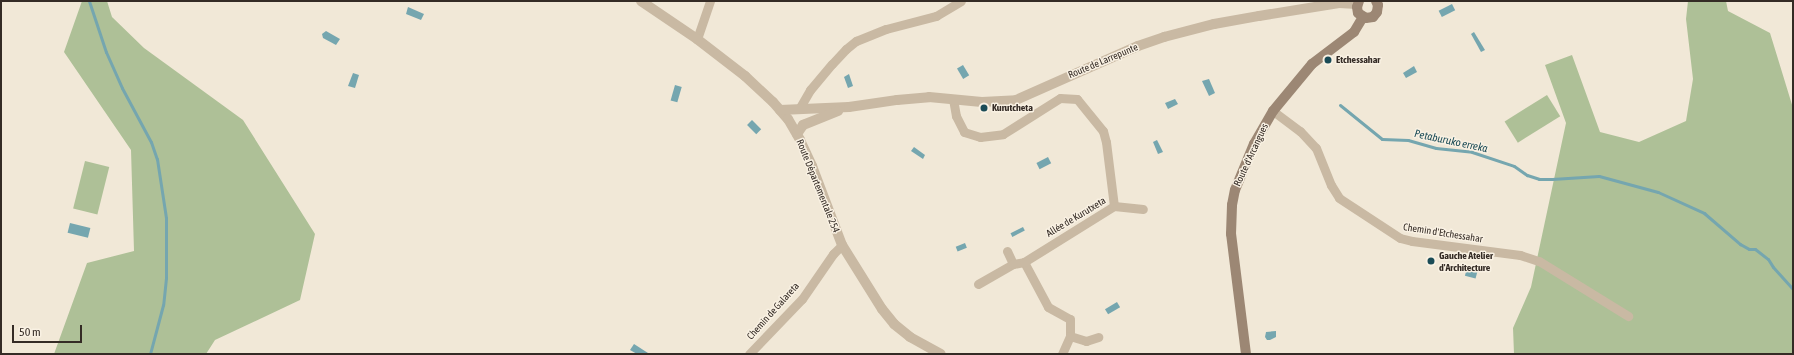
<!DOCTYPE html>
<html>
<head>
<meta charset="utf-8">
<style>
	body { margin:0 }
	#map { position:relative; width:1794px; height:355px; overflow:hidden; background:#f1e8d7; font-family:"Asap Condensed",sans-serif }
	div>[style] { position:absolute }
	.green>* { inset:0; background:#aec097; transform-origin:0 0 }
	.water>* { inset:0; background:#75a6af; transform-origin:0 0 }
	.stream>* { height:3px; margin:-1.5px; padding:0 1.5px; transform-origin:1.5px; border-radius:1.5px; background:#75a6af }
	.minor>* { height:9px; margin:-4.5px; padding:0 4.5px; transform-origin:4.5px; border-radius:4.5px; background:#c9b9a3 }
	.tertiary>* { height:10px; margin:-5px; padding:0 5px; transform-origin:5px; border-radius:5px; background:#c9b9a3 }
	.secondary>* { height:10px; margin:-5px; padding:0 5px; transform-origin:5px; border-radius:5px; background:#9c8774 }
	.dots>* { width:11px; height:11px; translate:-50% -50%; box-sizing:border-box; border:2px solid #f9f1e3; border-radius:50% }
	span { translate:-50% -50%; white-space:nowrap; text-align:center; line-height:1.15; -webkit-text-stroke:3px #f9f1e3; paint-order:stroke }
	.poi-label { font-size:10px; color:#342b25; font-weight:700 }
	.left { translate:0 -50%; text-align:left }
	.street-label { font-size:10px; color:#342b25 }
	.water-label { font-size:11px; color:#1a4b56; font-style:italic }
	.frame { position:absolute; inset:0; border:2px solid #342b25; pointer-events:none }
	.scale { position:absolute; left:12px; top:325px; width:70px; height:18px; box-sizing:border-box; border:2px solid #342b25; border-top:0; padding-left:5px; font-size:12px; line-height:14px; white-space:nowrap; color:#342b25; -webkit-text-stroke:3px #f9f1e3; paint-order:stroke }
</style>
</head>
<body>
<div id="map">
	<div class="green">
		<i style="clip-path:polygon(82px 1px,107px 1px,112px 17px,144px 48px,243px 120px,315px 234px,300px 300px,215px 340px,206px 354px,54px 354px,87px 263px,134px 251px,131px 150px,64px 52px)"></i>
		<i style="clip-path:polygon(1688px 1px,1726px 1px,1728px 11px,1770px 33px,1793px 108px,1793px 354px,1514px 354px,1513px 328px,1531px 287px,1566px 123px,1545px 65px,1572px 55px,1600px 132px,1639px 142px,1686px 121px,1693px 79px,1686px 19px)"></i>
		<i style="left:1547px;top:95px;width:25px;height:50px;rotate:58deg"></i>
		<i style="left:85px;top:161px;width:25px;height:49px;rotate:14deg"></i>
	</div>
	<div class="water">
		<i style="left:1452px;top:4px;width:7px;height:15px;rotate:63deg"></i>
		<i style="clip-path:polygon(408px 7px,424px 14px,421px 20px,406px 14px)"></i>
		<i style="clip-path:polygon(326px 31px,340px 39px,336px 45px,323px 38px,322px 34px)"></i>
		<i style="clip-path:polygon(1474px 32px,1485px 50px,1481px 52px,1471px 34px)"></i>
		<i style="left:963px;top:65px;width:12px;height:7px;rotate:59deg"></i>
		<i style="clip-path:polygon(1414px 66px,1417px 72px,1406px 78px,1403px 73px)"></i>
		<i style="clip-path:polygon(353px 73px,359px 75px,355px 88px,348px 86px)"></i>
		<i style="clip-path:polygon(849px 74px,853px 86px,848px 88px,844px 77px)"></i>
		<i style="clip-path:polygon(1209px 79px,1215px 93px,1209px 96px,1202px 81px)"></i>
		<i style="left:675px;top:85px;width:7px;height:16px;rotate:16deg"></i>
		<i style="clip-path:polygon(1175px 99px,1178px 104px,1168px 109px,1165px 103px)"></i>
		<i style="left:752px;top:120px;width:13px;height:7px;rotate:45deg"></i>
		<i style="clip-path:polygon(1157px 140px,1163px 152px,1158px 154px,1153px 142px)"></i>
		<i style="clip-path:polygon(914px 147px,925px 155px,923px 159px,911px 151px)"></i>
		<i style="left:1048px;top:157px;width:7px;height:13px;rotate:63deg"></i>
		<i style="left:70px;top:223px;width:21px;height:10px;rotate:14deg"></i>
		<i style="left:1023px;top:227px;width:4px;height:14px;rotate:63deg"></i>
		<i style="left:965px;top:243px;width:5px;height:10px;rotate:68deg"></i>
		<i style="left:1467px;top:268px;width:11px;height:8px;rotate:15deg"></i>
		<i style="left:1117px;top:302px;width:6px;height:14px;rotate:59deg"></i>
		<i style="clip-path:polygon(1276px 331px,1276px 337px,1270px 340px,1267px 340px,1265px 337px,1266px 332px)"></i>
		<i style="clip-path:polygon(634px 344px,648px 353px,648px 354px,637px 354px,630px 350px)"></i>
	</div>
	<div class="stream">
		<i style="left:89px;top:1px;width:54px;rotate:71.6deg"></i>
		<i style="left:106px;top:52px;width:39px;rotate:66deg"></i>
		<i style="left:122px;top:88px;width:61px;rotate:61.8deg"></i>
		<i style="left:151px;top:142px;width:18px;rotate:71deg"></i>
		<i style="left:157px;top:159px;width:60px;rotate:81.3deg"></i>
		<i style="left:166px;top:218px;width:60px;rotate:90deg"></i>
		<i style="left:166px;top:278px;width:27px;rotate:96deg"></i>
		<i style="left:163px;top:305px;width:51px;rotate:104.9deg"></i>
		<i style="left:1340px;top:105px;width:54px;rotate:39deg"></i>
		<i style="left:1382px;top:139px;width:26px;rotate:2deg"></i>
		<i style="left:1408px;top:140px;width:29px;rotate:16deg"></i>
		<i style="left:1436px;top:148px;width:36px;rotate:6deg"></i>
		<i style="left:1472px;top:152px;width:44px;rotate:18.4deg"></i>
		<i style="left:1514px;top:166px;width:16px;rotate:35deg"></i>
		<i style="left:1527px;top:175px;width:13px;rotate:18deg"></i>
		<i style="left:1539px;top:179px;width:13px"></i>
		<i style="left:1552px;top:179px;width:47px;rotate:-3.7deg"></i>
		<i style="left:1599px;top:176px;width:61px;rotate:15.2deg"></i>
		<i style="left:1658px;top:192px;width:51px;rotate:24.5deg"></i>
		<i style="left:1704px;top:213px;width:48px;rotate:40.7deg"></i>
		<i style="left:1740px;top:244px;width:10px;rotate:29deg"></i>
		<i style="left:1749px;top:249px;width:6px"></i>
		<i style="left:1755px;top:249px;width:16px;rotate:38deg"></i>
		<i style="left:1768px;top:259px;width:9px;rotate:58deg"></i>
		<i style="left:1773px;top:267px;width:30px;rotate:48deg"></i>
	</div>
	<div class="minor">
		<i style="left:697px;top:39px;width:40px;rotate:-71.1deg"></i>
		<i style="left:953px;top:99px;width:17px;rotate:80deg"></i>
		<i style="left:956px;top:116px;width:18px;rotate:63deg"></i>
		<i style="left:964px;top:132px;width:17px;rotate:17deg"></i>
		<i style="left:980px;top:137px;width:23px;rotate:-7deg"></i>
		<i style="left:1003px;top:134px;width:67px;rotate:-32.3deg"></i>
		<i style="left:1060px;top:98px;width:17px;rotate:3deg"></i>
		<i style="left:1077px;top:99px;width:41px;rotate:50.9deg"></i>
		<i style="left:1103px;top:131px;width:11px;rotate:75deg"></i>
		<i style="left:1106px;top:142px;width:64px;rotate:82.9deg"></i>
		<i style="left:799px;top:109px;width:22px;rotate:-60deg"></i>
		<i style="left:810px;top:90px;width:34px;rotate:-50deg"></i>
		<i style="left:832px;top:64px;width:21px;rotate:-47deg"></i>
		<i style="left:846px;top:49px;width:13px;rotate:-39deg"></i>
		<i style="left:856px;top:41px;width:32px;rotate:-22deg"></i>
		<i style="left:886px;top:29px;width:52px;rotate:-14.6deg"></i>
		<i style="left:936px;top:16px;width:29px;rotate:-31deg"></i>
		<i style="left:1273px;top:111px;width:34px;rotate:37deg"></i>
		<i style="left:1300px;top:131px;width:23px;rotate:47deg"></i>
		<i style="left:1316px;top:148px;width:40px;rotate:68deg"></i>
		<i style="left:1331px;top:185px;width:15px;rotate:58deg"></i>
		<i style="left:1339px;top:198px;width:73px;rotate:33.3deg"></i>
		<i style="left:1400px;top:238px;width:12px;rotate:14deg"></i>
		<i style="left:1412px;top:241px;width:109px;rotate:7.4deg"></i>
		<i style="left:1520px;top:255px;width:20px;rotate:18deg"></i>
		<i style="left:1539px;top:261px;width:105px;rotate:31.7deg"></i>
		<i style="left:1007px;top:251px;width:14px;rotate:65deg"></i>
		<i style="left:1024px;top:262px;width:51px;rotate:61.9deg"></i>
		<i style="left:1048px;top:307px;width:25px;rotate:29deg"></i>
		<i style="left:1070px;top:319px;width:17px;rotate:90deg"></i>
		<i style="left:1070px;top:336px;width:20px;rotate:114deg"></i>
		<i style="left:978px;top:284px;width:40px;rotate:-29.7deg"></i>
		<i style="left:1013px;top:264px;width:11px;rotate:-10deg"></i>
		<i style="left:1024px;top:262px;width:106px;rotate:-31.9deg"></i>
		<i style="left:1114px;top:206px;width:29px;rotate:6deg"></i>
		<i style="left:1070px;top:336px;width:17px;rotate:17deg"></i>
		<i style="left:1086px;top:341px;width:13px;rotate:-18deg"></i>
		<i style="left:749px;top:354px;width:76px;rotate:-46.1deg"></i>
		<i style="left:802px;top:299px;width:55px;rotate:-55.4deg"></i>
		<i style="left:833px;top:254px;width:13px;rotate:-45deg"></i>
	</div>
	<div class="tertiary">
		<i style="left:641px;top:1px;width:68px;rotate:34.2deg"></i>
		<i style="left:697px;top:39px;width:61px;rotate:37.6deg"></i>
		<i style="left:745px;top:76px;width:38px;rotate:43deg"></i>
		<i style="left:773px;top:102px;width:23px;rotate:49deg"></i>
		<i style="left:788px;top:119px;width:24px;rotate:60deg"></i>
		<i style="left:800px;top:140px;width:29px;rotate:65deg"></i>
		<i style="left:812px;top:166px;width:85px;rotate:69.2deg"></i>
		<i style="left:842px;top:245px;width:75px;rotate:58deg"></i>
		<i style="left:882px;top:309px;width:19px;rotate:51deg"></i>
		<i style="left:894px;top:324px;width:21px;rotate:39deg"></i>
		<i style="left:910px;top:337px;width:35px;rotate:29deg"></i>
		<i style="left:780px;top:110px;width:69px;rotate:-2.5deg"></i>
		<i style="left:849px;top:107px;width:49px;rotate:-8.3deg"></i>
		<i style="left:897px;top:100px;width:32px;rotate:-5deg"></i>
		<i style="left:929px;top:97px;width:53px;rotate:5.4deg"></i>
		<i style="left:982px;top:102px;width:34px;rotate:-3deg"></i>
		<i style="left:1016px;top:100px;width:133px;rotate:-23.9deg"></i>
		<i style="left:1138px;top:46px;width:28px;rotate:-19deg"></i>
		<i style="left:1164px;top:37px;width:52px;rotate:-14.6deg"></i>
		<i style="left:1214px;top:24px;width:46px;rotate:-10.1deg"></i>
		<i style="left:1259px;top:16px;width:81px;rotate:-9.2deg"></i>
		<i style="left:1339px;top:3px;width:18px;rotate:3deg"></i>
		<i style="left:797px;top:134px;width:11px;rotate:-56deg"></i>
		<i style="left:803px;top:125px;width:38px;rotate:-22deg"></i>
	</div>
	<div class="secondary">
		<i style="left:1359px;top:1px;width:6px;rotate:108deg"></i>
		<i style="left:1357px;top:7px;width:6px;rotate:81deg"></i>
		<i style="left:1358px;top:13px;width:9px;rotate:32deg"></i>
		<i style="left:1366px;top:18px;width:7px;rotate:-8deg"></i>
		<i style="left:1373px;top:17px;width:6px;rotate:-51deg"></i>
		<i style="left:1377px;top:12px;width:7px;rotate:-82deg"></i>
		<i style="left:1378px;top:5px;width:4px;rotate:-117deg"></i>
		<i style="left:1246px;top:354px;width:121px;rotate:-97.1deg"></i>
		<i style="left:1231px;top:234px;width:29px;rotate:-88deg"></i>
		<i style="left:1232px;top:205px;width:15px;rotate:-79deg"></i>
		<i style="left:1235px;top:190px;width:50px;rotate:-67.6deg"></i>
		<i style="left:1254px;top:144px;width:38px;rotate:-60deg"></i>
		<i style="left:1273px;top:111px;width:61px;rotate:-50.3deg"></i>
		<i style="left:1312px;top:64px;width:53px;rotate:-37.3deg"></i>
		<i style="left:1354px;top:32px;width:17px;rotate:-59deg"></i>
	</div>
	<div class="dots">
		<i style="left:1328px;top:60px;background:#1a4b56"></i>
		<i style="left:984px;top:108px;background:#1a4b56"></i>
		<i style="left:1431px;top:261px;background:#1a4b56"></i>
	</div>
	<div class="poi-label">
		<span class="left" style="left:1336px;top:60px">Etchessahar</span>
		<span class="left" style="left:992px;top:108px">Kurutcheta</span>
		<span class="left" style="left:1439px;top:261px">Gauche Atelier<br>d'Architecture</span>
	</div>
	<div class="street-label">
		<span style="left:1103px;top:61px;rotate:-23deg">Route de Larrepunte</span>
		<span style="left:1251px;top:155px;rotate:-65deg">Route d'Arcangues</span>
		<span style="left:818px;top:186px;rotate:68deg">Route Départementale 254</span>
		<span style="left:1076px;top:217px;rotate:-31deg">Allée de Kurutxeta</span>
		<span style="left:1443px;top:233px;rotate:9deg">Chemin d'Etchessahar</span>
		<span style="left:773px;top:311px;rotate:-48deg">Chemin de Galareta</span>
	</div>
	<div class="water-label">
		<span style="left:1451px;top:141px;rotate:12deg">Petaburuko erreka</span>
	</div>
	<div class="frame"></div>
	<div class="scale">50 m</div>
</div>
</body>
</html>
